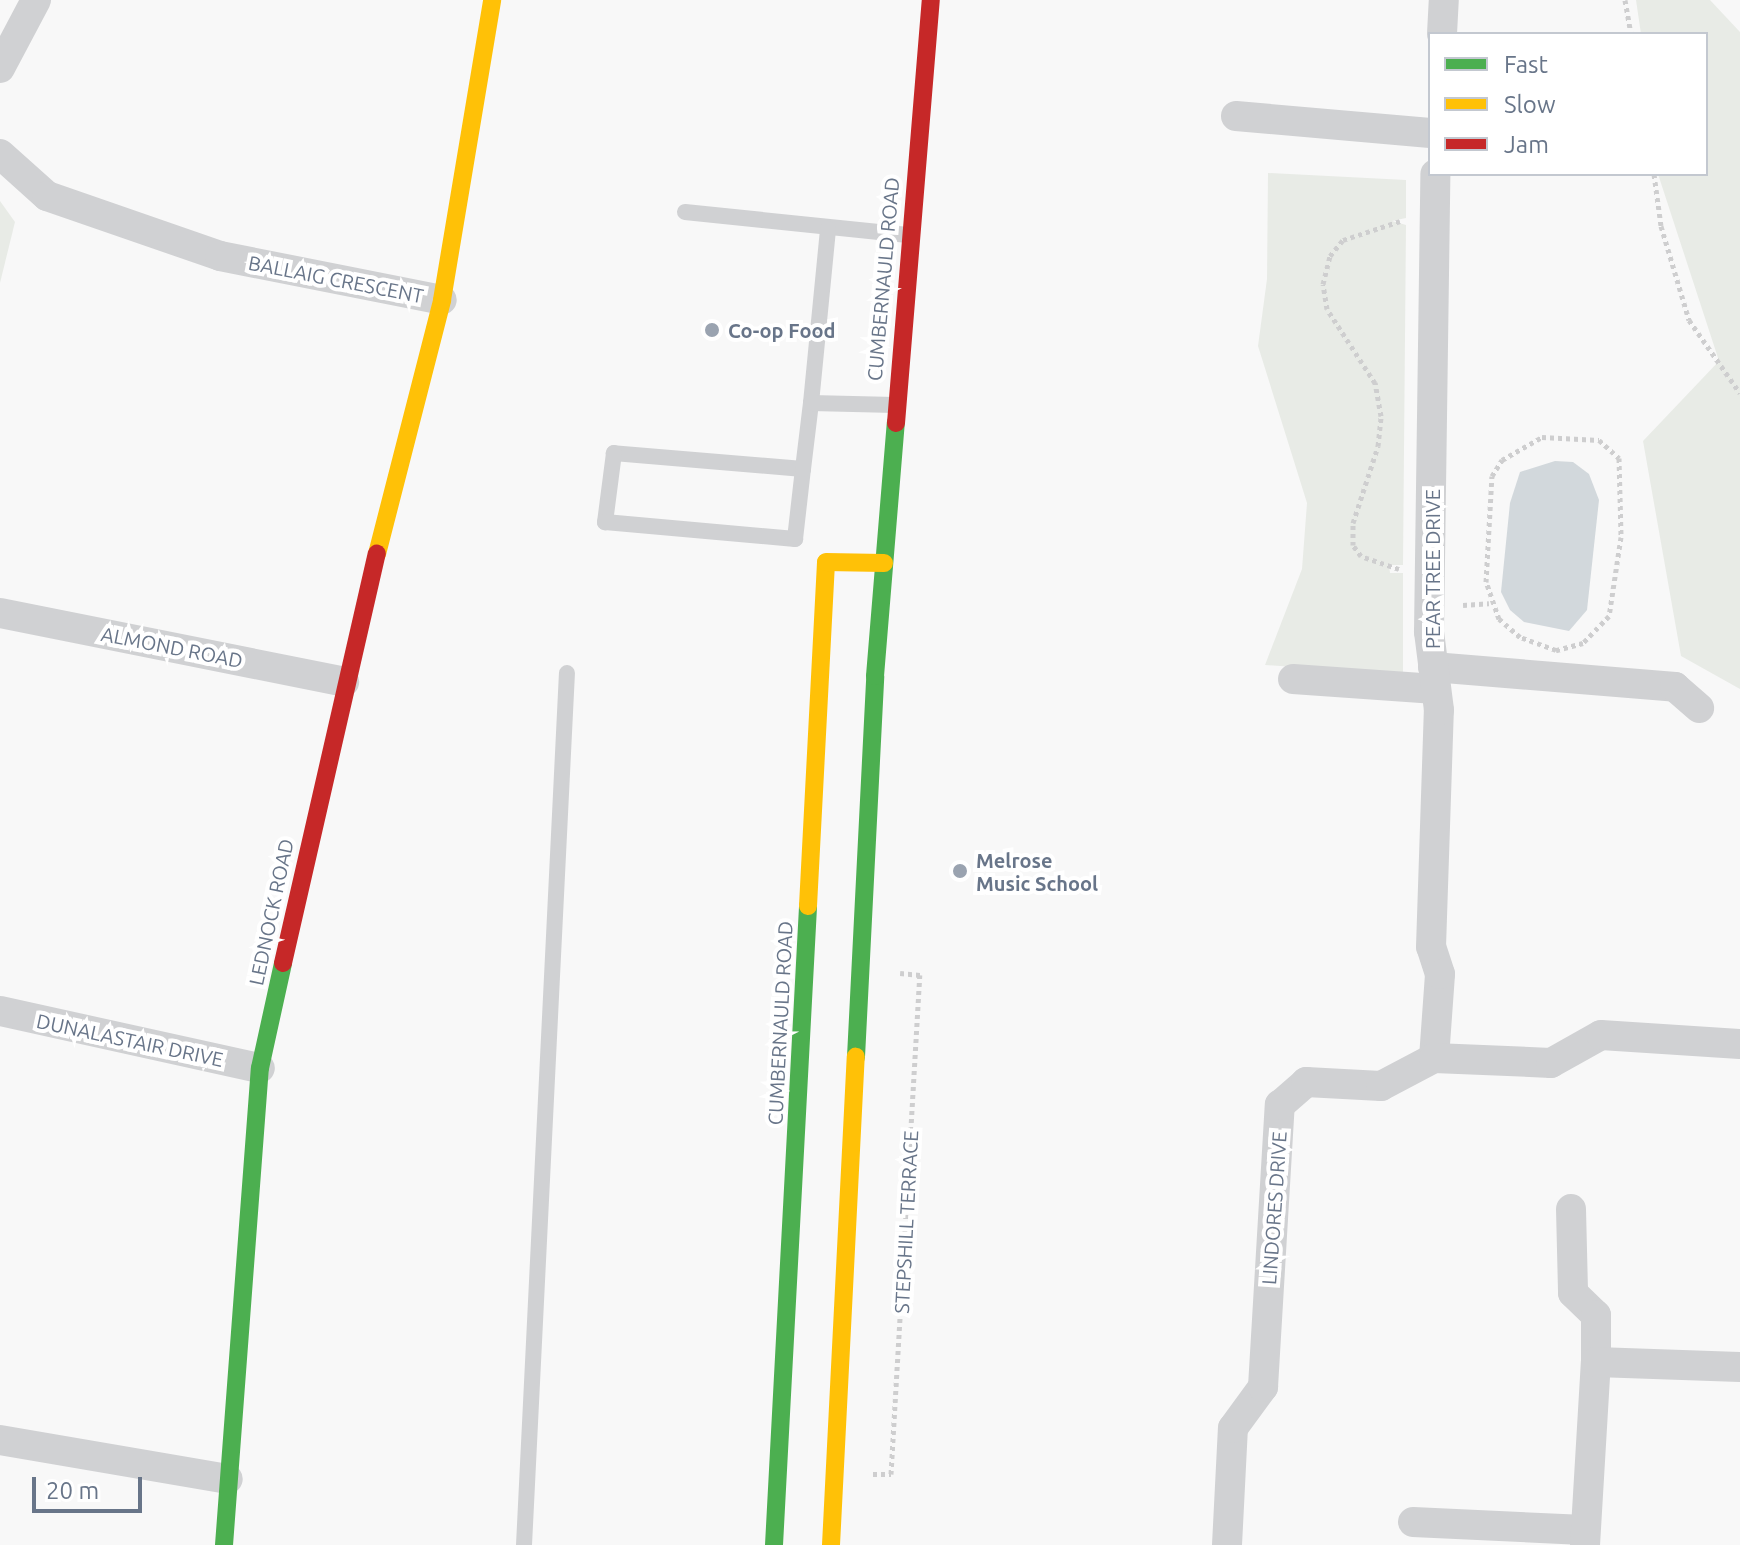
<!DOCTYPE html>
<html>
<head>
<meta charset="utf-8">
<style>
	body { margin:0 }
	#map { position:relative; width:1740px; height:1545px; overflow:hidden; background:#f8f8f8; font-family:Ubuntu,sans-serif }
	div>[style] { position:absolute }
	.green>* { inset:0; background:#e8ebe6 }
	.water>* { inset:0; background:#d2d8dc }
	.path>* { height:5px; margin-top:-2.5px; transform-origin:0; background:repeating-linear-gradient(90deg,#cececf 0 4px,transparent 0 8px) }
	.lane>* { height:16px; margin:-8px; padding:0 8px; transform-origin:8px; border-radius:8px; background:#d0d1d3 }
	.street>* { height:30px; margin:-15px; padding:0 15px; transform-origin:15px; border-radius:15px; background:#d0d1d3 }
	.fast>* { height:18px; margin:-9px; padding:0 9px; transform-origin:9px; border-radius:9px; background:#4caf50 }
	.slow>* { height:18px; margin:-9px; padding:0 9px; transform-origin:9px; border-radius:9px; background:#ffc107 }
	.jam>* { height:18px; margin:-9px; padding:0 9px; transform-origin:9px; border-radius:9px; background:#c62828 }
	.dots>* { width:22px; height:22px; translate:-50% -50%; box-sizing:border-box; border:4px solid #fff; border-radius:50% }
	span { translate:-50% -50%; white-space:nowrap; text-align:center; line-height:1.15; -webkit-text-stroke:8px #fff; paint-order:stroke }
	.street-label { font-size:20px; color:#687589 }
	.poi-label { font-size:20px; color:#687589; font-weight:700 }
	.left { translate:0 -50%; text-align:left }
	.legend { position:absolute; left:1428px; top:32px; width:280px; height:144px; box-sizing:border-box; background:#fff; border:2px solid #c3c8d0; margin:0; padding:10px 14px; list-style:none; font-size:24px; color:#687589 }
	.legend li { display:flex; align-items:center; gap:16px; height:40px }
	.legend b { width:40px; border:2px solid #c3c8d0 }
	.scale { position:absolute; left:32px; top:1477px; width:110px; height:36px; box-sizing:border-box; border:4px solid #687589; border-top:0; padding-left:10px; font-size:24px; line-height:28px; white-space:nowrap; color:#687589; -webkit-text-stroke:6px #fff; paint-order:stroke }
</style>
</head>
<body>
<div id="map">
	<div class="green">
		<i style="clip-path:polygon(1636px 0,1710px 0,1740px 32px,1740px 689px,1681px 656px,1643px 441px,1719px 361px,1658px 174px,1706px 174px,1706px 34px,1641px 34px)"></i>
		<i style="clip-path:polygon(1268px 173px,1406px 180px,1406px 218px,1392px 221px,1406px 225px,1403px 565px,1389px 565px,1390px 573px,1403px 573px,1403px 675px,1265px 665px,1302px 569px,1307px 503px,1258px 346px,1267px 279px)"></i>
		<i style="clip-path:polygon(0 201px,15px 222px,0 283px)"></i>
	</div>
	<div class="water">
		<i style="clip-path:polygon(1555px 461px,1573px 462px,1589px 474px,1599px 500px,1587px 610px,1569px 631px,1524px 622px,1510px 610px,1501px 592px,1510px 503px,1520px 472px)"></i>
	</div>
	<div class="path">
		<i style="left:1625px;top:0;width:35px;rotate:80deg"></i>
		<i style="left:1654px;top:174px;width:52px;rotate:82.3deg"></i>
		<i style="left:1661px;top:226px;width:98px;rotate:73.4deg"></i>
		<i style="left:1689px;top:320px;width:89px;rotate:55.1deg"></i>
		<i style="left:1542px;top:437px;width:57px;rotate:3deg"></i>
		<i style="left:1599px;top:440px;width:27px;rotate:42deg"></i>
		<i style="left:1619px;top:458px;width:79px;rotate:88.5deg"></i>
		<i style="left:1621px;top:537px;width:80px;rotate:98.6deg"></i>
		<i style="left:1609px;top:616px;width:37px;rotate:134deg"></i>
		<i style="left:1583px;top:643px;width:28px;rotate:165deg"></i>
		<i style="left:1556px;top:650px;width:38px;rotate:-160deg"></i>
		<i style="left:1520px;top:637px;width:28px;rotate:-139deg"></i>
		<i style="left:1499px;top:619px;width:39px;rotate:-109deg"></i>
		<i style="left:1486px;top:582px;width:106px;rotate:-86.8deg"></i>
		<i style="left:1492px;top:476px;width:19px;rotate:-58deg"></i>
		<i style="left:1502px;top:460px;width:46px;rotate:-29.9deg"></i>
		<i style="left:1399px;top:569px;width:40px;rotate:-161.1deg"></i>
		<i style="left:1361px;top:556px;width:14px;rotate:-126deg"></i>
		<i style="left:1353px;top:545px;width:22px;rotate:-90deg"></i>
		<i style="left:1353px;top:523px;width:81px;rotate:-72deg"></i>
		<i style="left:1378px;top:446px;width:30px;rotate:-84deg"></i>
		<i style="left:1381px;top:416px;width:34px;rotate:-100deg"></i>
		<i style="left:1375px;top:383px;width:88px;rotate:-123deg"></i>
		<i style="left:1327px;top:309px;width:25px;rotate:-99deg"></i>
		<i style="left:1323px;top:284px;width:29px;rotate:-76deg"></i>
		<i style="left:1330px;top:256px;width:21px;rotate:-51deg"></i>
		<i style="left:1343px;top:240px;width:60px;rotate:-18.4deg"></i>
		<i style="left:1463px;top:605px;width:26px;rotate:-4deg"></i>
		<i style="left:873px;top:1474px;width:18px"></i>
		<i style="left:891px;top:1474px;width:500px;rotate:-86.7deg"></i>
		<i style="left:920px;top:975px;width:20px;rotate:-174deg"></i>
	</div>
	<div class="lane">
		<i style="left:685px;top:212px;width:224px;rotate:5.9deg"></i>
		<i style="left:811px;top:403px;width:175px;rotate:-84.4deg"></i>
		<i style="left:803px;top:469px;width:190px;rotate:-175.2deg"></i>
		<i style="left:614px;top:453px;width:70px;rotate:97.4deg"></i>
		<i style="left:605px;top:522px;width:191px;rotate:5.1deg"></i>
		<i style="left:795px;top:539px;width:70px;rotate:-83.5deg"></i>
		<i style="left:803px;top:469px;width:66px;rotate:-83.1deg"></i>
		<i style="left:811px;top:403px;width:84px;rotate:1.4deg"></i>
		<i style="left:524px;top:1545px;width:873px;rotate:-87.18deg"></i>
	</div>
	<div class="street">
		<i style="left:1442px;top:34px;width:34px;rotate:-87deg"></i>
		<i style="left:0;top:68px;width:77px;rotate:-62.1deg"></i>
		<i style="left:1236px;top:116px;width:195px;rotate:5deg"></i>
		<i style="left:0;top:154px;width:63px;rotate:41.8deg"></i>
		<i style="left:47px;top:196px;width:183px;rotate:19.1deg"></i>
		<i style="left:220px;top:256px;width:226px;rotate:11.2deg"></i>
		<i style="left:0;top:613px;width:351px;rotate:11.3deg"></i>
		<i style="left:1433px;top:667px;width:243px;rotate:4.7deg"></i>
		<i style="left:1675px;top:687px;width:32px;rotate:41deg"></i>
		<i style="left:1293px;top:679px;width:143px;rotate:4deg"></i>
		<i style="left:0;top:1011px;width:266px;rotate:12.4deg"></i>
		<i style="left:1434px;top:1058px;width:84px;rotate:-85.9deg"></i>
		<i style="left:1440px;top:974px;width:28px;rotate:-108deg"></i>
		<i style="left:1431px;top:947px;width:237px;rotate:-88.1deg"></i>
		<i style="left:1439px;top:710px;width:79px;rotate:-97.3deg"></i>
		<i style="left:1429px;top:632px;width:458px;rotate:-89.2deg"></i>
		<i style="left:1571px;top:1209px;width:84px;rotate:88.6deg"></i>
		<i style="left:1573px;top:1293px;width:32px;rotate:44deg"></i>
		<i style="left:1596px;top:1315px;width:47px;rotate:90deg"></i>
		<i style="left:0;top:1440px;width:231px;rotate:9.7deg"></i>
		<i style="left:1413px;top:1522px;width:172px;rotate:2.7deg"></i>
		<i style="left:1227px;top:1545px;width:117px;rotate:-87.1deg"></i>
		<i style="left:1233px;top:1428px;width:51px;rotate:-53.8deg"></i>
		<i style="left:1263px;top:1387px;width:283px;rotate:-86.6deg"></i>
		<i style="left:1280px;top:1105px;width:35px;rotate:-41deg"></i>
		<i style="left:1306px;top:1082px;width:75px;rotate:3.1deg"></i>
		<i style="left:1381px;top:1086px;width:60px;rotate:-27.8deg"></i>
		<i style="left:1434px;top:1058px;width:117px;rotate:2.4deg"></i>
		<i style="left:1551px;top:1063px;width:57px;rotate:-29.2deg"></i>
		<i style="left:1601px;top:1035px;width:139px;rotate:3.7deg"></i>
		<i style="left:1585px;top:1545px;width:183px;rotate:-86.6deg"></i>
		<i style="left:1596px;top:1362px;width:144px;rotate:2deg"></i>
	</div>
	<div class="fast">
		<i style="left:856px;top:1057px;width:381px;rotate:-87.1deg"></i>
		<i style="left:875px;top:676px;width:254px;rotate:-85.3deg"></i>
		<i style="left:224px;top:1545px;width:478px;rotate:-85.7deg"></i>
		<i style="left:260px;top:1068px;width:107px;rotate:-77.6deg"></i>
		<i style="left:774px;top:1545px;width:640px;rotate:-86.95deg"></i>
	</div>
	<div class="slow">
		<i style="left:377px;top:554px;width:262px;rotate:-75.6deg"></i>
		<i style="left:442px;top:300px;width:304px;rotate:-80.5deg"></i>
		<i style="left:808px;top:906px;width:344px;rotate:-87deg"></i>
		<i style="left:826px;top:562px;width:58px;rotate:1deg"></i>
		<i style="left:831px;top:1545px;width:489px;rotate:-87.1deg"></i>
	</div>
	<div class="jam">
		<i style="left:896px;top:423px;width:424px;rotate:-85.3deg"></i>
		<i style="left:283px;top:963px;width:420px;rotate:-77.1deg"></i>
	</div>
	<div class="dots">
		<i style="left:712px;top:330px;background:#9aa3b0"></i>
		<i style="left:960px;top:871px;background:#9aa3b0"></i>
	</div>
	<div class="street-label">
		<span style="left:336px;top:279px;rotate:11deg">BALLAIG CRESCENT</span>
		<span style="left:883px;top:279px;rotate:-85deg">CUMBERNAULD ROAD</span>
		<span style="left:1432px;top:569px;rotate:-90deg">PEAR TREE DRIVE</span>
		<span style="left:172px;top:647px;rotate:11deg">ALMOND ROAD</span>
		<span style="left:271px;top:912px;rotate:-78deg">LEDNOCK ROAD</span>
		<span style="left:780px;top:1023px;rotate:-87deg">CUMBERNAULD ROAD</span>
		<span style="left:130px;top:1040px;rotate:12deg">DUNALASTAIR DRIVE</span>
		<span style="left:1274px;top:1208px;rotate:-86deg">LINDORES DRIVE</span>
		<span style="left:906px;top:1222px;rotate:-87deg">STEPSHILL TERRACE</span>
	</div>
	<div class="poi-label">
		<span class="left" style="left:728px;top:330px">Co-op Food</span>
		<span class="left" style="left:976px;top:872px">Melrose<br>Music School</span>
	</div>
	<ul class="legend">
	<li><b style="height:10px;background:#4caf50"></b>Fast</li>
	<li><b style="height:10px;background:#ffc107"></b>Slow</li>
	<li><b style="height:10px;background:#c62828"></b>Jam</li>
	</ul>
	<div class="scale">20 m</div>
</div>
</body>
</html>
